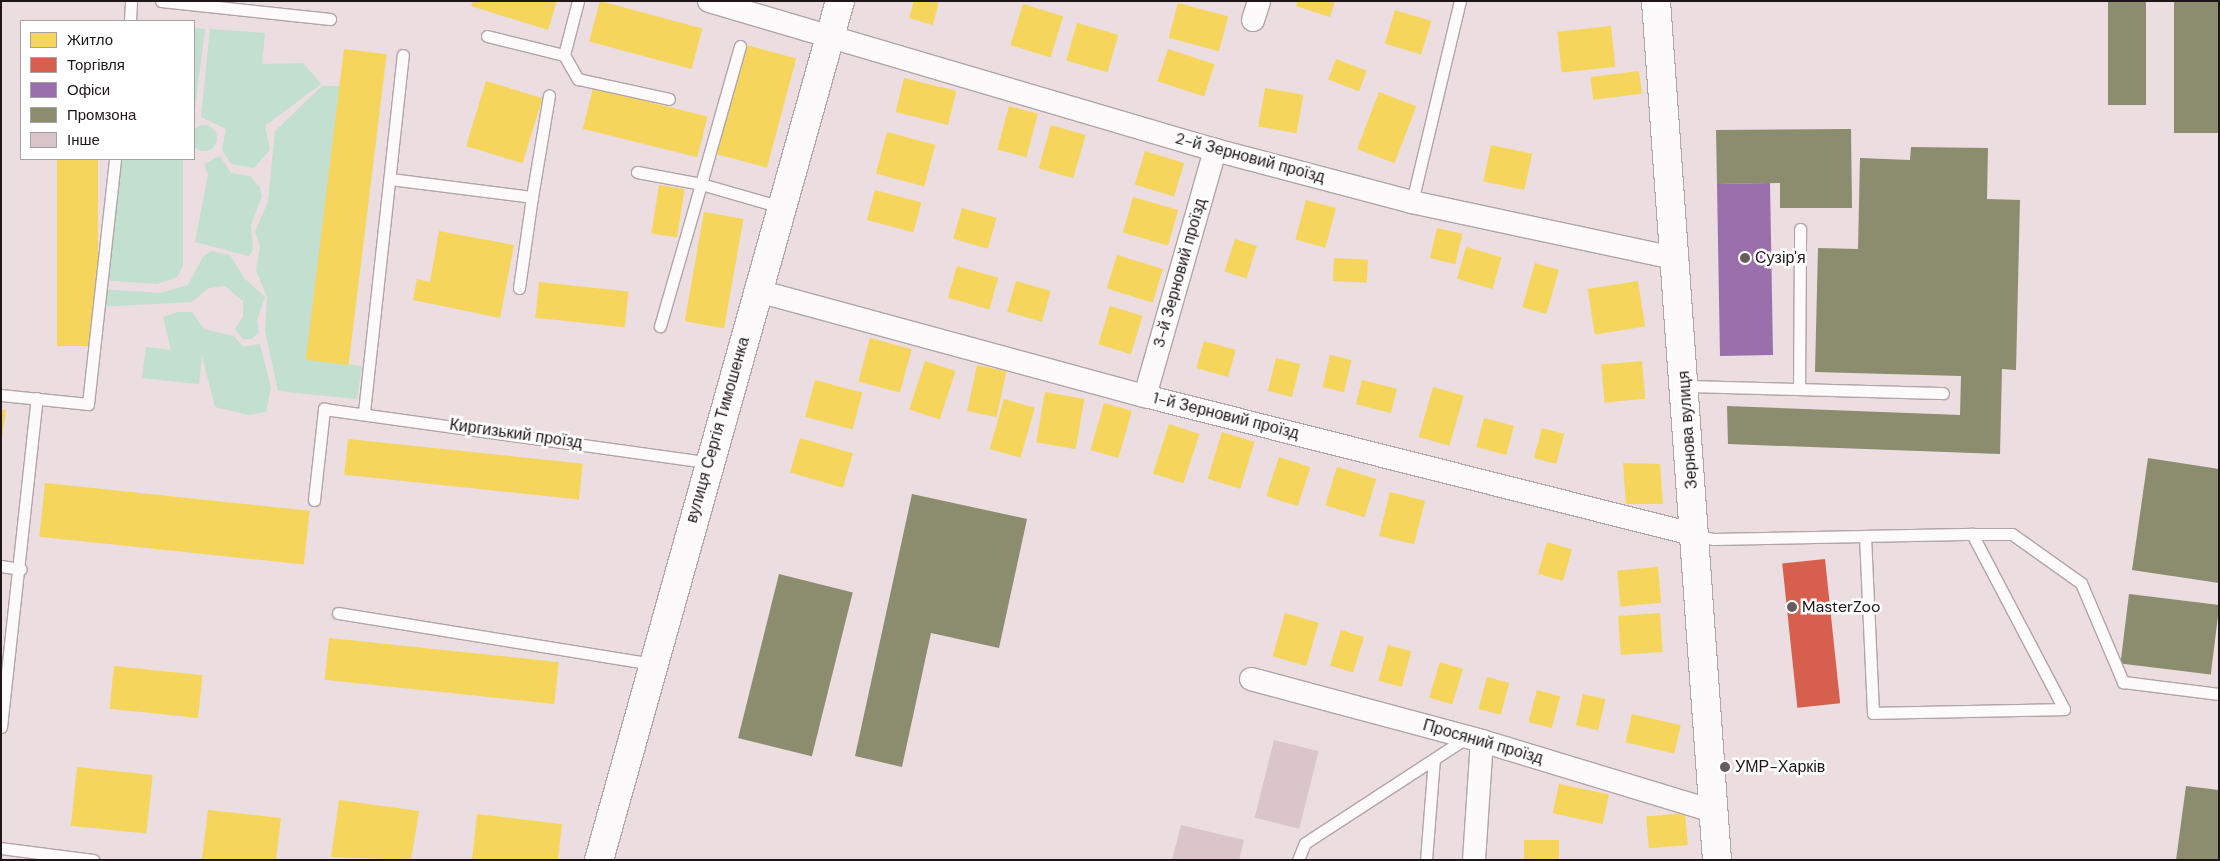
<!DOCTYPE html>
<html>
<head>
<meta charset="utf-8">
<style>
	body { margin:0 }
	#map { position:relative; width:2220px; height:861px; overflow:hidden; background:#ebdde0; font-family:"DM Sans",sans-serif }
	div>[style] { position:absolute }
	.green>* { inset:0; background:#c2dfd0 }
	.round { border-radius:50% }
	.homes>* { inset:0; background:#f6d55c; transform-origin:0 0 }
	.shops>* { inset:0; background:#d6604d; transform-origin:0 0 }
	.offices>* { inset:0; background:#9970ab; transform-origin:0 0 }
	.industry>* { inset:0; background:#8c8c6e; transform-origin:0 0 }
	.building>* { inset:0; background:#d9c5ca; transform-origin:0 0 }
	.roads { filter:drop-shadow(1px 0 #b0a5a7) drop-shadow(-1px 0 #b0a5a7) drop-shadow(0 1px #b0a5a7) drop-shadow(0 -1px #b0a5a7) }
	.lane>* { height:11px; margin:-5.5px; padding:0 5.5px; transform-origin:5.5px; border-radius:5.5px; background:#fcfafa }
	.street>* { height:22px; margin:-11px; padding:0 11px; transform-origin:11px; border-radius:11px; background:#fcfafa }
	.secondary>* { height:28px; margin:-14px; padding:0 14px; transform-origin:14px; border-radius:14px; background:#fcfafa }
	.dots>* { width:14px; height:14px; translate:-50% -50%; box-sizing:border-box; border:2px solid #fff; border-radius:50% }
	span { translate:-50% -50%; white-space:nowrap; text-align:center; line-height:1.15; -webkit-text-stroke:5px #fff; paint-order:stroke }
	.street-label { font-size:16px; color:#1e1618 }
	.poi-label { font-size:16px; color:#1e1618 }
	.left { translate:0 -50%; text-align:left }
	.frame { position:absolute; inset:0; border:2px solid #1e1618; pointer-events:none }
	.legend { position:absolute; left:20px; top:20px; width:175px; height:140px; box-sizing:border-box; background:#fff; border:1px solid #a5a2a3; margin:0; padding:6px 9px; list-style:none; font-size:15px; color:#1e1618 }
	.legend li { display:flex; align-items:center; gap:10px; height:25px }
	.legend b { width:25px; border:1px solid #a5a2a3 }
</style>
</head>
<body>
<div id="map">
	<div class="green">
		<i style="clip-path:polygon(194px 28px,205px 29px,194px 118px)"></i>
		<i style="clip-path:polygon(210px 29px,265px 33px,262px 64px,303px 63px,321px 84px,265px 126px,270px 150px,254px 168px,231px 164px,222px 150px,226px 129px,201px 117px)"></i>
		<i style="clip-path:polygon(322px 86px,340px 86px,310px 360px,362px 366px,357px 399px,278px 391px,265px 331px,267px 297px,256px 270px,260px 246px,255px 232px,268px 201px,275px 131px)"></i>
		<i class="round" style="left:191px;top:125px;width:26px;height:26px"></i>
		<i style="clip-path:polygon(220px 156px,231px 173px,250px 176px,260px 187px,262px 196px,251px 225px,253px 250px,249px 256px,195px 242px,208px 175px,204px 164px)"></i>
		<i style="clip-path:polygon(115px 159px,183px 159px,183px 266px,177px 277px,157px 284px,101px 280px)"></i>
		<i style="clip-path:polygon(211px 251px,230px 255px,244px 278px,265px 297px,257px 320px,259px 332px,251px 339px,243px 339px,235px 329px,243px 317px,243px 301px,225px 286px,209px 288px,191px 302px,98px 307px,100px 289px,160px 293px,188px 285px,203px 257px)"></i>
		<i style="clip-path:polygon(178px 312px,192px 312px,204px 329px,234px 336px,243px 347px,260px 344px,271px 388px,266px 412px,249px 415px,215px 407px,202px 356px,199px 384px,142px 378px,146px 347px,171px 350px,163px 317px)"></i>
	</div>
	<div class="homes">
		<i style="clip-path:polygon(473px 1px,557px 1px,548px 30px,471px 6px)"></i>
		<i style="left:600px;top:1px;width:106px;height:42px;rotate:15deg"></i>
		<i style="clip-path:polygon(914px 1px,939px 1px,933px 25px,909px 18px)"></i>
		<i style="clip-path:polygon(1298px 1px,1335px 1px,1330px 17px,1296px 6px)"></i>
		<i style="left:1178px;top:3px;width:52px;height:36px;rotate:15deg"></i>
		<i style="left:1023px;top:4px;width:42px;height:43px;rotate:17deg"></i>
		<i style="left:1395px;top:10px;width:38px;height:35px;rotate:17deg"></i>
		<i style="left:1077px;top:23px;width:43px;height:39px;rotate:16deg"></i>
		<i style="left:1611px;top:26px;width:41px;height:54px;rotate:84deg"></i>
		<i style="left:746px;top:45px;width:52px;height:113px;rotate:15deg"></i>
		<i style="left:344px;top:49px;width:43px;height:313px;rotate:7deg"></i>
		<i style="left:1168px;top:49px;width:49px;height:34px;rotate:18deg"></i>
		<i style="left:1336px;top:59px;width:33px;height:22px;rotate:21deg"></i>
		<i style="left:1639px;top:71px;width:23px;height:49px;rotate:83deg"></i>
		<i style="left:904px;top:78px;width:54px;height:35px;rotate:14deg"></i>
		<i style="left:486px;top:81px;width:59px;height:68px;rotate:17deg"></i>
		<i style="left:593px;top:88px;width:118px;height:42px;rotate:14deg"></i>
		<i style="left:1265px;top:88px;width:39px;height:39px;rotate:10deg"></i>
		<i style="left:1379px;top:92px;width:40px;height:61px;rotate:21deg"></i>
		<i style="left:1009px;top:106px;width:30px;height:45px;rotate:15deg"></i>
		<i style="left:1051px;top:125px;width:36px;height:45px;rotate:16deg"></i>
		<i style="left:887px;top:132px;width:50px;height:43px;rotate:15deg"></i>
		<i style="left:1491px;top:145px;width:42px;height:37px;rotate:12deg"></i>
		<i style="left:1145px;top:151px;width:41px;height:35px;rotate:17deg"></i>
		<i style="left:57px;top:159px;width:41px;height:187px"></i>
		<i style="left:659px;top:185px;width:26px;height:49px;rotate:9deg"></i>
		<i style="left:875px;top:190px;width:48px;height:31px;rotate:15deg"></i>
		<i style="left:1133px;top:197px;width:47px;height:37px;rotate:16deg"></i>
		<i style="left:1306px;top:200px;width:31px;height:41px;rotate:15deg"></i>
		<i style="left:962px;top:208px;width:36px;height:32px;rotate:16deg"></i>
		<i style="left:704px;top:212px;width:40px;height:111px;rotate:10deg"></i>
		<i style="left:1437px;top:228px;width:26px;height:31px;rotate:13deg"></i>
		<i style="clip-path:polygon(439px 231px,514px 245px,500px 318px,413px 300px,417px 279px,430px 282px)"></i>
		<i style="left:1235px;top:239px;width:23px;height:34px;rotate:18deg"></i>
		<i style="left:1466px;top:247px;width:37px;height:33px;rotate:16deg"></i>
		<i style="left:1117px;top:255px;width:48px;height:35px;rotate:17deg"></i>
		<i style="left:1334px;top:258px;width:34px;height:23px;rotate:3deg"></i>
		<i style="left:1535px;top:263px;width:25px;height:46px;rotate:16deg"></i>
		<i style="left:957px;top:266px;width:43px;height:33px;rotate:16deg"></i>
		<i style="left:1016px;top:281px;width:36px;height:32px;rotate:16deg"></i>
		<i style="left:1638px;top:281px;width:46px;height:51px;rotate:81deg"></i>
		<i style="left:539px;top:282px;width:90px;height:36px;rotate:6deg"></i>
		<i style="left:1110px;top:306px;width:34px;height:40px;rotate:17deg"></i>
		<i style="left:870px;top:338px;width:43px;height:45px;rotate:15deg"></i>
		<i style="left:1204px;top:341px;width:33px;height:28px;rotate:16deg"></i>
		<i style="left:1330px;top:355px;width:22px;height:33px;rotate:13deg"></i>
		<i style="left:1276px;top:358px;width:25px;height:34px;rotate:14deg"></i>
		<i style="left:925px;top:361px;width:32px;height:51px;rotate:18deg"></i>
		<i style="left:1642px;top:361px;width:38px;height:41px;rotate:85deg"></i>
		<i style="left:977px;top:365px;width:30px;height:47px;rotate:12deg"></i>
		<i style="left:815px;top:380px;width:49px;height:38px;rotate:15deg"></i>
		<i style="left:1362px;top:380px;width:36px;height:25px;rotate:14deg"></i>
		<i style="left:1433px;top:387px;width:32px;height:52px;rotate:16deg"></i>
		<i style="left:1045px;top:392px;width:40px;height:51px;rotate:10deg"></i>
		<i style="left:1004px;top:399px;width:32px;height:52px;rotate:16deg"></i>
		<i style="left:1104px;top:403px;width:29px;height:49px;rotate:16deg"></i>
		<i style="clip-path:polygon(1px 410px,6px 410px,2px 437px,1px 436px)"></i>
		<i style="left:1484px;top:418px;width:31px;height:30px;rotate:15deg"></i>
		<i style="left:1169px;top:424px;width:32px;height:52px;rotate:18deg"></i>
		<i style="left:1542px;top:428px;width:23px;height:31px;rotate:15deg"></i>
		<i style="left:1222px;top:432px;width:34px;height:49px;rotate:17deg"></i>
		<i style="left:800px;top:438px;width:55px;height:36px;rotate:16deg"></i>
		<i style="left:348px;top:439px;width:236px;height:36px;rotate:6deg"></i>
		<i style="left:1279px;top:457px;width:33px;height:41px;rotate:18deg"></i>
		<i style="clip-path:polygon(1623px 463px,1660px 464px,1663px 504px,1626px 504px)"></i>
		<i style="left:1337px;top:467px;width:41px;height:40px;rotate:17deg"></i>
		<i style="left:45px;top:483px;width:266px;height:54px;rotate:6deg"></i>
		<i style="left:1390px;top:492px;width:36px;height:45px;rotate:14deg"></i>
		<i style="left:1547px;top:542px;width:26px;height:33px;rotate:16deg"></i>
		<i style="left:1658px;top:567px;width:36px;height:41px;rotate:85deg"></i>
		<i style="left:1285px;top:613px;width:35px;height:45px;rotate:16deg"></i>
		<i style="left:1660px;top:613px;width:39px;height:42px;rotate:86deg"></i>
		<i style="left:1341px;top:630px;width:24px;height:37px;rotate:17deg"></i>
		<i style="left:329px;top:638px;width:231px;height:42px;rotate:6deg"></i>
		<i style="left:1388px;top:645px;width:24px;height:37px;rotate:15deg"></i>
		<i style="left:1440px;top:662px;width:24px;height:37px;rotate:17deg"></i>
		<i style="left:114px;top:666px;width:89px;height:43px;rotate:6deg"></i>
		<i style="left:1487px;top:677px;width:23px;height:33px;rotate:15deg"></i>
		<i style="left:1537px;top:690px;width:24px;height:33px;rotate:15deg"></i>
		<i style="left:1583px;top:694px;width:23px;height:32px;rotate:13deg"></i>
		<i style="left:1632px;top:714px;width:50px;height:29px;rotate:13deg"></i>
		<i style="left:77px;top:767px;width:76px;height:59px;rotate:6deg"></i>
		<i style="left:1559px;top:784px;width:51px;height:30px;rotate:12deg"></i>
		<i style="clip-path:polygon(339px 800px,419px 811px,411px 860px,331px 857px)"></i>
		<i style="clip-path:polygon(208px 810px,281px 818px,276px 860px,202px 859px)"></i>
		<i style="left:1685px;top:813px;width:32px;height:39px;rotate:85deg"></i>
		<i style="clip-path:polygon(477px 814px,562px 824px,558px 860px,472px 860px)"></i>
		<i style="left:1559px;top:840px;width:20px;height:35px;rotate:90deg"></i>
	</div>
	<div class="shops">
		<i style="left:1825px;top:559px;width:145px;height:43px;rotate:84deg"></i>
	</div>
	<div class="offices">
		<i style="left:1770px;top:183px;width:172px;height:53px;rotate:89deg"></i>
	</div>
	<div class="industry">
		<i style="left:2108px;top:1px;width:38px;height:104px"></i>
		<i style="left:2174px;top:1px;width:45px;height:132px"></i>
		<i style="clip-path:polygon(1851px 129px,1852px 208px,1780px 208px,1780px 183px,1717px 184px,1716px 130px)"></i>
		<i style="clip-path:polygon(1911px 147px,1988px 148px,1987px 199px,2020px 200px,2016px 370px,2002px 369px,2000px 454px,1728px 444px,1727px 406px,1960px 415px,1961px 376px,1815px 372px,1818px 248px,1858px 249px,1860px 158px,1910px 160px)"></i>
		<i style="clip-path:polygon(2148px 458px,2219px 469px,2219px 583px,2132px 570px)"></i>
		<i style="clip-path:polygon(912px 494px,1027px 519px,999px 648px,931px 633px,902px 767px,855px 756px)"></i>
		<i style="left:779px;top:574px;width:76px;height:169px;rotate:14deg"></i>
		<i style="left:2129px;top:594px;width:91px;height:70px;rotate:7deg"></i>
		<i style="clip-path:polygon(2186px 786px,2219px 790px,2219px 860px,2176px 860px)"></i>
	</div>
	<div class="building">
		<i style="left:1274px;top:740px;width:46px;height:80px;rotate:14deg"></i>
		<i style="clip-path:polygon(1181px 825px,1244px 840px,1239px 860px,1172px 860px)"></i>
	</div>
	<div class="roads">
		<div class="lane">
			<i style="left:161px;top:1px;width:170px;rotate:6.1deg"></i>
			<i style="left:130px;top:21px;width:20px;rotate:-87deg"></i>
			<i style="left:487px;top:36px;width:79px;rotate:13.9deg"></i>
			<i style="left:564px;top:55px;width:56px;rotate:-75.5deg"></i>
			<i style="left:740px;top:46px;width:143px;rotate:105.8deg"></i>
			<i style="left:701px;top:184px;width:83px;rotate:16deg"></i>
			<i style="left:564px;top:55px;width:28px;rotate:60deg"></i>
			<i style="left:578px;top:79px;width:93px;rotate:12.4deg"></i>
			<i style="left:637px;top:172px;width:65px;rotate:10.6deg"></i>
			<i style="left:701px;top:184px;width:148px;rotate:106.1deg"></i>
			<i style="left:390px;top:179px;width:143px;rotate:7.2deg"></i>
			<i style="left:532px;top:197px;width:103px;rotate:-80.5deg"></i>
			<i style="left:1412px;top:202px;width:207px;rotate:-76.6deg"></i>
			<i style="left:519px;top:288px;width:92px;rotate:-81.9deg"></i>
			<i style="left:1685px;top:386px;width:258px;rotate:1.6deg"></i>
			<i style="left:1799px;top:389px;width:160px;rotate:-89.6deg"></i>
			<i style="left:1px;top:395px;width:87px;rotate:5.9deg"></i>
			<i style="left:88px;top:404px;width:246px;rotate:-83.7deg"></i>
			<i style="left:364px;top:412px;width:359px;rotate:-83.8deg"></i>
			<i style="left:314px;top:500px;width:92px;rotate:-83.7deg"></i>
			<i style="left:324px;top:409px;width:388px;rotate:7.9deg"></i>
			<i style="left:1696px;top:535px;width:18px;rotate:13deg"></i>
			<i style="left:1714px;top:539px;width:151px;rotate:-1.1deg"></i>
			<i style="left:1865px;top:536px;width:177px;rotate:87.4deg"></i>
			<i style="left:1873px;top:713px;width:191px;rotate:-1.2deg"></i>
			<i style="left:2064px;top:709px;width:198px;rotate:-117.7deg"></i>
			<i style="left:1972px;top:534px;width:40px"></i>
			<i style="left:2012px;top:534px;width:85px;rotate:35.4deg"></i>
			<i style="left:2081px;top:583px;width:108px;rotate:67deg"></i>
			<i style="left:2123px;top:682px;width:97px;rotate:7.1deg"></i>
			<i style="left:1865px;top:536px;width:107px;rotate:-1.1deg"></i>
			<i style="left:1px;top:566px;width:20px;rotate:9deg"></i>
			<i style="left:338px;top:613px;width:320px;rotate:9.2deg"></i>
			<i style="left:1px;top:727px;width:331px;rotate:-83.8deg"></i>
			<i style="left:1px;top:848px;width:93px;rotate:7.4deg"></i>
			<i style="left:1298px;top:860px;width:18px;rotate:-68deg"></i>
			<i style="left:1305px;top:843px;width:192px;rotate:-33.1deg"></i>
			<i style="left:1426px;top:860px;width:101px;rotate:-85.5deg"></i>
		</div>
		<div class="street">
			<i style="left:709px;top:1px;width:527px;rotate:16.41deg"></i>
			<i style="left:1215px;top:150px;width:204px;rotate:14.8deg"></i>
			<i style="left:1412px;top:202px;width:271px;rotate:12.1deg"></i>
			<i style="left:1253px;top:20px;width:20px;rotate:-72deg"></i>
			<i style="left:758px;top:291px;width:401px;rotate:15.2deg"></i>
			<i style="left:1145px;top:396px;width:568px;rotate:14.16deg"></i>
			<i style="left:1145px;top:396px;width:256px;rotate:-74.1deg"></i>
			<i style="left:1251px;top:679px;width:239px;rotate:15deg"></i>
			<i style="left:1482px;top:741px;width:241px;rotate:16.9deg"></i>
			<i style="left:1474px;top:860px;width:119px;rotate:-86.2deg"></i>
		</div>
		<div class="secondary">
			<i style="left:1656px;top:1px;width:861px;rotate:85.94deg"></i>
			<i style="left:599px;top:860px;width:892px;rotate:-74.33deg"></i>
		</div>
	</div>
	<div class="dots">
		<i style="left:1745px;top:258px;background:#665c5e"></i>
		<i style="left:1792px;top:607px;background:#665c5e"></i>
		<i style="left:1725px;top:767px;background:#665c5e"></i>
	</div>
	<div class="street-label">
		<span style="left:1250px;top:158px;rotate:15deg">2-й Зерновий проїзд</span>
		<span style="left:1180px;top:273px;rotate:-74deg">3-й Зерновий проїзд</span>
		<span style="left:1226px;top:416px;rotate:14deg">1-й Зерновий проїзд</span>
		<span style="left:718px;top:430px;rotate:-74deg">вулиця Сергія Тимошенка</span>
		<span style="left:1688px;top:430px;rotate:-94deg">Зернова вулиця</span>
		<span style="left:516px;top:434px;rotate:8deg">Киргизький проїзд</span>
		<span style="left:1483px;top:742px;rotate:16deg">Просяний проїзд</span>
	</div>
	<div class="poi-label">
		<span class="left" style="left:1755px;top:258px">Сузір'я</span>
		<span class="left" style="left:1802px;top:607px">MasterZoo</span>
		<span class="left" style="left:1735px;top:767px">УМР-Харків</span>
	</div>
	<div class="frame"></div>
	<ul class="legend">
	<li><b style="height:14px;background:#f6d55c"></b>Житло</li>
	<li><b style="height:14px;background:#d6604d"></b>Торгівля</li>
	<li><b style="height:14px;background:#9970ab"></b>Офіси</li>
	<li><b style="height:14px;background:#8c8c6e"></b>Промзона</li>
	<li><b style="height:14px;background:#d9c5ca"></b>Інше</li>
	</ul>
</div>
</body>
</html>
